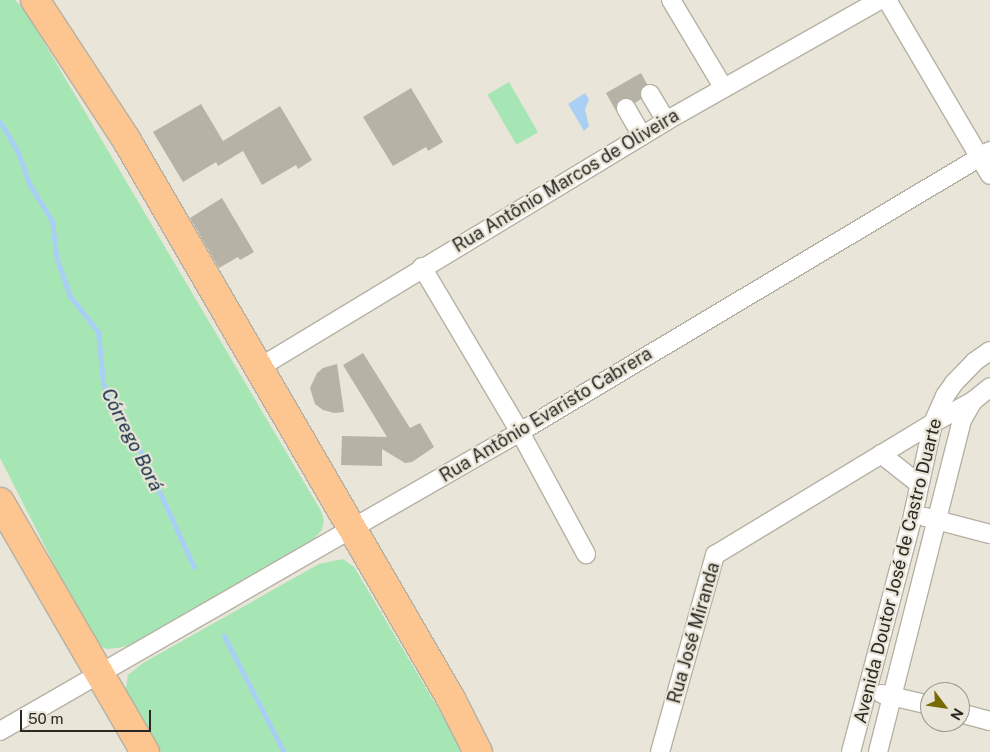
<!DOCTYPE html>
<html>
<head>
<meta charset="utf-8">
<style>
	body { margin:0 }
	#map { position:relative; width:990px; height:752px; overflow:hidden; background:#e9e5d8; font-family:"Public Sans",sans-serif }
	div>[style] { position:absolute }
	.green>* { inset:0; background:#a6e6b4; transform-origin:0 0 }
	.water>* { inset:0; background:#aacff5 }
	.stream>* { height:5px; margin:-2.5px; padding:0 2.5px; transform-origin:2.5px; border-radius:2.5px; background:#aacff5 }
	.building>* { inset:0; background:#b6b2a5 }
	.roads { filter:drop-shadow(1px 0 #b5b1a4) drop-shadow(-1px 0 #b5b1a4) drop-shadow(0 1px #b5b1a4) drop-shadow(0 -1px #b5b1a4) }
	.street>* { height:18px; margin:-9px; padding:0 9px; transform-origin:9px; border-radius:9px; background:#fff }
	.primary>* { height:28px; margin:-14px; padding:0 14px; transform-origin:14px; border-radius:14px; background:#fdc58f }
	span { translate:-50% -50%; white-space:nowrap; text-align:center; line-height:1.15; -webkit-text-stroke:4.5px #e9e5d8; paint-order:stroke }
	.street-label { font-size:18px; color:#292823 }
	.water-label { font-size:19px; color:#112c44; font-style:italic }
	.north { position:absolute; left:920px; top:682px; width:50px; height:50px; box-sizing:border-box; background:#e9e5d8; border:1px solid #9c9990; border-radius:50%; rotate:121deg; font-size:14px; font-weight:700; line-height:20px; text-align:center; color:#292823 }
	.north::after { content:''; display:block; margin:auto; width:18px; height:22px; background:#776a02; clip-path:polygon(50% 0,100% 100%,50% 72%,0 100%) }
	.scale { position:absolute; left:20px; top:710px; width:131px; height:22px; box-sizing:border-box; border:2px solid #292823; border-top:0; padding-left:6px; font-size:15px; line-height:18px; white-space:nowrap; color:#292823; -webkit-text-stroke:4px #e9e5d8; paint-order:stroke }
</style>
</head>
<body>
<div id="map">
	<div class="green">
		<i style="clip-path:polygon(0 0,15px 0,26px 12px,321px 511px,324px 520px,322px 530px,310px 543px,128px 646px,117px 648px,107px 649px,97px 645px,92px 639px,0 458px)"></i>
		<i style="left:509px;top:82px;width:58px;height:25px;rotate:60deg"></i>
		<i style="clip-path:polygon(343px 559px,354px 567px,464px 752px,161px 752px,128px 698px,126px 687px,128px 675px,143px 663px,319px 564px)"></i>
	</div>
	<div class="water">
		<i style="clip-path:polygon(585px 93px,589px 99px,585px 110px,589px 126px,584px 131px,568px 104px)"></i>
	</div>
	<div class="stream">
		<i style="left:0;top:122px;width:33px;rotate:59deg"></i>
		<i style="left:17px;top:150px;width:37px;rotate:70deg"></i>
		<i style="left:30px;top:185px;width:42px;rotate:58.6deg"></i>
		<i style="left:52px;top:221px;width:38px;rotate:83deg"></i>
		<i style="left:57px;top:259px;width:39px;rotate:71deg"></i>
		<i style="left:70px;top:296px;width:46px;rotate:52.1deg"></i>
		<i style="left:98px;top:332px;width:51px;rotate:84.4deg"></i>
		<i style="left:103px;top:383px;width:32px;rotate:68deg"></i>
		<i style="left:115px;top:413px;width:49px;rotate:56.6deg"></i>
		<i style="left:142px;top:454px;width:124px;rotate:65.3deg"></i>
		<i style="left:224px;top:636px;width:131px;rotate:62.7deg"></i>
	</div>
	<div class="building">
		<i style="clip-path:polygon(641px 73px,647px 84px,641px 89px,641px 99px,635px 103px,631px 99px,621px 99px,617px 103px,616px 111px,606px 93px)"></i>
		<i style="clip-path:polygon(411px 88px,443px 142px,428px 151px,426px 147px,393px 166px,363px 117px)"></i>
		<i style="clip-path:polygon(201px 104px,223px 141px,280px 106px,312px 160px,298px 169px,296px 165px,262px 185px,243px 151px,218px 166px,216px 162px,183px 182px,153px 132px)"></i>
		<i style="clip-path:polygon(222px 198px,254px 252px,240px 260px,238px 257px,219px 268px,190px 218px)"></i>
		<i style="clip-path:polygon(363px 353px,410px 428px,420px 423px,434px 447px,412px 462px,405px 463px,382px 449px,382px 466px,341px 465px,342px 436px,387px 437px,343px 365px)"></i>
		<i style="clip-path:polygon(337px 364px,344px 412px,334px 413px,323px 410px,315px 404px,310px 388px,317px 373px,323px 368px)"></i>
	</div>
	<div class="roads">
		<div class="street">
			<i style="left:671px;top:0;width:101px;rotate:59.1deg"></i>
			<i style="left:887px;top:0;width:203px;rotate:59.5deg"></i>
			<i style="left:650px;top:94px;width:31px;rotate:59deg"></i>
			<i style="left:626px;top:108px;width:32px;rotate:60deg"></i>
			<i style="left:422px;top:267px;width:192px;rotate:59.3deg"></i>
			<i style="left:520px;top:432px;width:139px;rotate:61.6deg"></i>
			<i style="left:257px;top:369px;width:478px;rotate:-31.2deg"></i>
			<i style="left:666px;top:121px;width:246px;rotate:-29.5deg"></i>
			<i style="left:881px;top:454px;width:48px;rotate:38.3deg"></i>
			<i style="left:925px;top:517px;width:67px;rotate:14.7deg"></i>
			<i style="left:882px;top:694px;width:49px;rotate:12.9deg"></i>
			<i style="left:960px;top:713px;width:31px;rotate:15deg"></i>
			<i style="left:0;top:731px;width:600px;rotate:-29.9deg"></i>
			<i style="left:520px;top:432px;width:548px;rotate:-30.87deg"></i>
			<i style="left:660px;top:752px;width:205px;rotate:-74.4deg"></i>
			<i style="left:715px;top:555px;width:255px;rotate:-31.2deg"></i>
			<i style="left:933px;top:423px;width:46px;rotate:-28.8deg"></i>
			<i style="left:851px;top:752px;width:245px;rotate:-75.3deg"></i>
			<i style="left:913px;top:515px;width:94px;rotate:-77.7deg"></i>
			<i style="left:933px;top:423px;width:30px;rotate:-66deg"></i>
			<i style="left:945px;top:396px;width:16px;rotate:-55deg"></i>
			<i style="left:954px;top:383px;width:29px;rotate:-46deg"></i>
			<i style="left:974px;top:362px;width:19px;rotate:-35deg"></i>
			<i style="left:878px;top:752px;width:342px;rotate:-75.8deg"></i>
			<i style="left:962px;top:420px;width:22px;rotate:-60deg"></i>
			<i style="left:973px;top:401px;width:22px;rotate:-39deg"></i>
		</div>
		<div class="primary">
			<i style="left:35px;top:0;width:166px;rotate:56.8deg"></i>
			<i style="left:126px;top:139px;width:647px;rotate:59.87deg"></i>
			<i style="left:451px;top:699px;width:59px;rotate:63deg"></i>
			<i style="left:0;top:502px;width:289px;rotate:59.9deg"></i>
		</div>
	</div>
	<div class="street-label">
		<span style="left:566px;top:181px;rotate:-31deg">Rua Antônio Marcos de Oliveira</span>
		<span style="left:546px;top:415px;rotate:-31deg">Rua Antônio Evaristo Cabrera</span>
		<span style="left:898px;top:571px;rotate:-76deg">Avenida Doutor José de Castro Duarte</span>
		<span style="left:694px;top:633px;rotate:-74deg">Rua José Miranda</span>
	</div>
	<div class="water-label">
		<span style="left:132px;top:440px;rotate:63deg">Córrego Borá</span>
	</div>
	<div class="north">N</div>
	<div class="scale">50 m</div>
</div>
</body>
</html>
